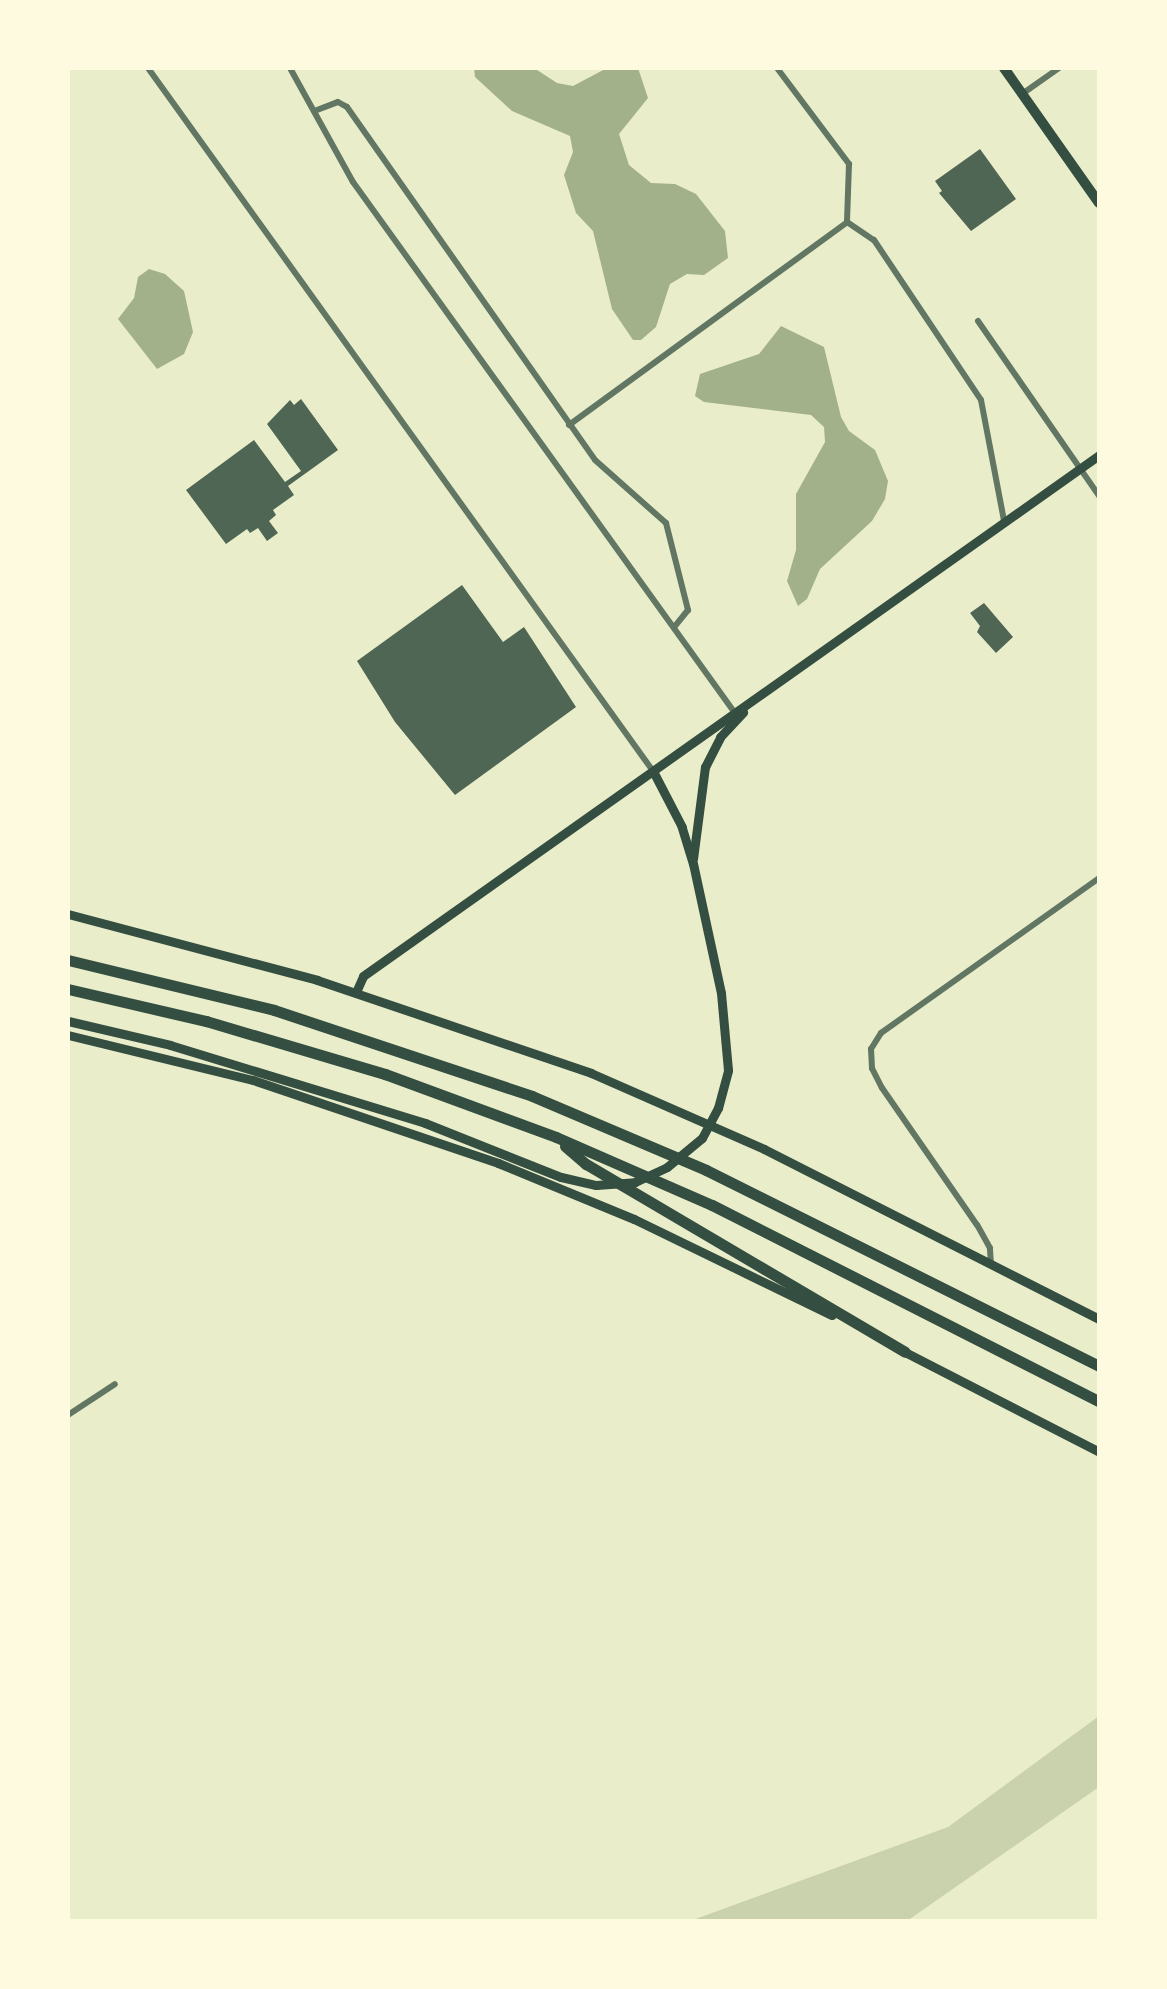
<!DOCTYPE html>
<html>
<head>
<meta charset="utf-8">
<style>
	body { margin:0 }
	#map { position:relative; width:1167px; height:1989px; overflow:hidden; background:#e9edc9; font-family:Literata,serif }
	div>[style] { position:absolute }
	.green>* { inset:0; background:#cad2ad }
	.water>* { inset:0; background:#a3b18a }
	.building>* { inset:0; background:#4f6655 }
	.minor>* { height:6px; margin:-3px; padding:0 3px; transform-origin:3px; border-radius:3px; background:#617663 }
	.secondary>* { height:9px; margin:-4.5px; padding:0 4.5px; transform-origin:4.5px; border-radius:4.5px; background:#344e41 }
	.primary>* { height:10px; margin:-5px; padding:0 5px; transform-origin:5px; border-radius:5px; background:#344e41 }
	.motorway>* { height:11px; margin:-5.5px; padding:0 5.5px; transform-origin:5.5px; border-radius:5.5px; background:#344e41 }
	span { translate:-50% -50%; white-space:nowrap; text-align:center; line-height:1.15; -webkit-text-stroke:6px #fefae0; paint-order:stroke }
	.frame { position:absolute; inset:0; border:70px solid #fefae0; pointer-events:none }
</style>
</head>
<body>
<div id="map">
	<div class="green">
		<i style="clip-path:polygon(1099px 1716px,1099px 1787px,907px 1921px,690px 1921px,948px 1827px)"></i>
	</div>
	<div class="water">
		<i style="clip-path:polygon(534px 68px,557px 83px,573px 86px,607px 68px,638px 68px,648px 98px,619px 134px,629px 165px,651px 183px,675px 184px,696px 194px,725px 231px,728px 258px,704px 275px,687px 274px,670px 284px,656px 327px,641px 340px,633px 340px,612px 309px,593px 231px,576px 213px,564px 175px,573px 152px,570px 136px,512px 111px,475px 77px,474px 68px)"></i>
		<i style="clip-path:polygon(149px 269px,165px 274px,184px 291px,193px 332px,184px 354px,157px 369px,118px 319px,134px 298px,138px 277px)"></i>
		<i style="clip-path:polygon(781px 326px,824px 347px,841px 417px,849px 431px,875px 450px,888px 481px,885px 499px,872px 521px,820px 569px,807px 599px,798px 606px,787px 581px,796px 550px,796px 494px,825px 442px,824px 427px,811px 415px,704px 402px,695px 396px,700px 374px,759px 354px)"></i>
	</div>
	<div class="building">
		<i style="clip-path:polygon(980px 149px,1016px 199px,971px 231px,939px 193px,942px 191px,935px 181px)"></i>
		<i style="clip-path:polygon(301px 399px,338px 450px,288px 486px,294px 495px,273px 510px,276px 515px,269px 521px,278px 533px,267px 541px,258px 528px,250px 533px,247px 529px,226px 544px,186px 490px,254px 440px,285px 482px,301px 471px,267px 424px,290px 400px,294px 405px)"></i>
		<i style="clip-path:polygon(462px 585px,503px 642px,524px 627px,576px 707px,455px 795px,395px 722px,357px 661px)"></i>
		<i style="clip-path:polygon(984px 603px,1013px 637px,996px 653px,977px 632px,980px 626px,970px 613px)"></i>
	</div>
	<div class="minor">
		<i style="left:148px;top:68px;width:866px;rotate:54.31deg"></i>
		<i style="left:290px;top:68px;width:130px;rotate:61.1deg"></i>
		<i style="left:353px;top:182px;width:654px;rotate:54.27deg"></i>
		<i style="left:777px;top:68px;width:120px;rotate:53.1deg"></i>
		<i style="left:849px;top:164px;width:58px;rotate:92deg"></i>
		<i style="left:847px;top:222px;width:32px;rotate:34deg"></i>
		<i style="left:874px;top:240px;width:192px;rotate:56.2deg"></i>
		<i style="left:981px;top:400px;width:123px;rotate:79.2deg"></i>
		<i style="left:1022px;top:94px;width:45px;rotate:-35.1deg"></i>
		<i style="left:317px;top:110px;width:22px;rotate:-21deg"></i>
		<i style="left:338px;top:102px;width:10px;rotate:29deg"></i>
		<i style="left:347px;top:107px;width:431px;rotate:54.9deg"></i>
		<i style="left:595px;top:460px;width:95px;rotate:41.6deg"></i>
		<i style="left:666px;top:523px;width:90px;rotate:75.8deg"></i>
		<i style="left:688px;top:610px;width:22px;rotate:129deg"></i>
		<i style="left:978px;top:321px;width:213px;rotate:55.3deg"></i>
		<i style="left:569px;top:425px;width:344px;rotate:-36.1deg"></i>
		<i style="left:991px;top:1264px;width:16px;rotate:-94deg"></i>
		<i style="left:990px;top:1248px;width:26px;rotate:-119deg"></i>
		<i style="left:977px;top:1225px;width:167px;rotate:-124.7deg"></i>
		<i style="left:882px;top:1088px;width:22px;rotate:-117deg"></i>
		<i style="left:872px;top:1068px;width:19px;rotate:-93deg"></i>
		<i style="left:871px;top:1049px;width:19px;rotate:-58deg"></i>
		<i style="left:881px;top:1033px;width:267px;rotate:-35.4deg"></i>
		<i style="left:68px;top:1415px;width:56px;rotate:-33.4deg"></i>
	</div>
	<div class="secondary">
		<i style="left:693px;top:859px;width:93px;rotate:-82.6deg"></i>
		<i style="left:705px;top:767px;width:34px;rotate:-63deg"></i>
		<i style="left:720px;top:737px;width:34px;rotate:-47deg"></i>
		<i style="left:68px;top:914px;width:258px;rotate:14.8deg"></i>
		<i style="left:317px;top:980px;width:289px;rotate:18.7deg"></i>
		<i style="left:591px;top:1073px;width:189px;rotate:23.7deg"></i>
		<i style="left:764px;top:1149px;width:376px;rotate:26.9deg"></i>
		<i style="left:356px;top:992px;width:17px;rotate:-66deg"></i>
		<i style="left:363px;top:976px;width:902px;rotate:-35.29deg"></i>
		<i style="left:68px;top:1021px;width:105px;rotate:13.2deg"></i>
		<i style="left:170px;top:1045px;width:267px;rotate:17deg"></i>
		<i style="left:425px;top:1123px;width:146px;rotate:21.7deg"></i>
		<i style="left:561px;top:1177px;width:36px;rotate:13deg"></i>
		<i style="left:596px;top:1185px;width:39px;rotate:-4deg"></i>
		<i style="left:635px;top:1182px;width:35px;rotate:-25deg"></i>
		<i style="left:667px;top:1167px;width:45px;rotate:-39.6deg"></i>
		<i style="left:702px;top:1138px;width:34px;rotate:-62deg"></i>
		<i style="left:718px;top:1108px;width:39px;rotate:-75deg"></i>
		<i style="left:728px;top:1070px;width:77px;rotate:-95.2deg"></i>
		<i style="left:721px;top:993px;width:132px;rotate:-102.2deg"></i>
		<i style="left:693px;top:864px;width:39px;rotate:-107deg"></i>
		<i style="left:682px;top:827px;width:63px;rotate:-117.4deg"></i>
		<i style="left:68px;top:1035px;width:190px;rotate:13.7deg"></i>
		<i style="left:253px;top:1080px;width:259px;rotate:18.7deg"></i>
		<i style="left:498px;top:1163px;width:147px;rotate:22.4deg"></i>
		<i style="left:634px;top:1219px;width:220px;rotate:25.9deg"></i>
		<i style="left:899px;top:1349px;width:225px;rotate:27.2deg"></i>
	</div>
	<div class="primary">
		<i style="left:1004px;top:68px;width:165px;rotate:54.9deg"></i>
	</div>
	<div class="motorway">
		<i style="left:68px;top:960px;width:212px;rotate:13.6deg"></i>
		<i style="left:274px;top:1010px;width:272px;rotate:18.4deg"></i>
		<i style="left:532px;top:1096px;width:189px;rotate:23deg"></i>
		<i style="left:706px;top:1170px;width:439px;rotate:26.5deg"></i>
		<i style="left:68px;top:989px;width:142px;rotate:13.1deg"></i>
		<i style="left:206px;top:1021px;width:187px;rotate:16.5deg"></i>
		<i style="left:385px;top:1074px;width:182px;rotate:20.2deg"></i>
		<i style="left:556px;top:1137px;width:170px;rotate:23.6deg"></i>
		<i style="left:712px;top:1205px;width:434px;rotate:26.9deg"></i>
		<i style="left:565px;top:1146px;width:28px;rotate:41deg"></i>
		<i style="left:586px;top:1164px;width:370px;rotate:30.5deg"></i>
	</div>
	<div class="frame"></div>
</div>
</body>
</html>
